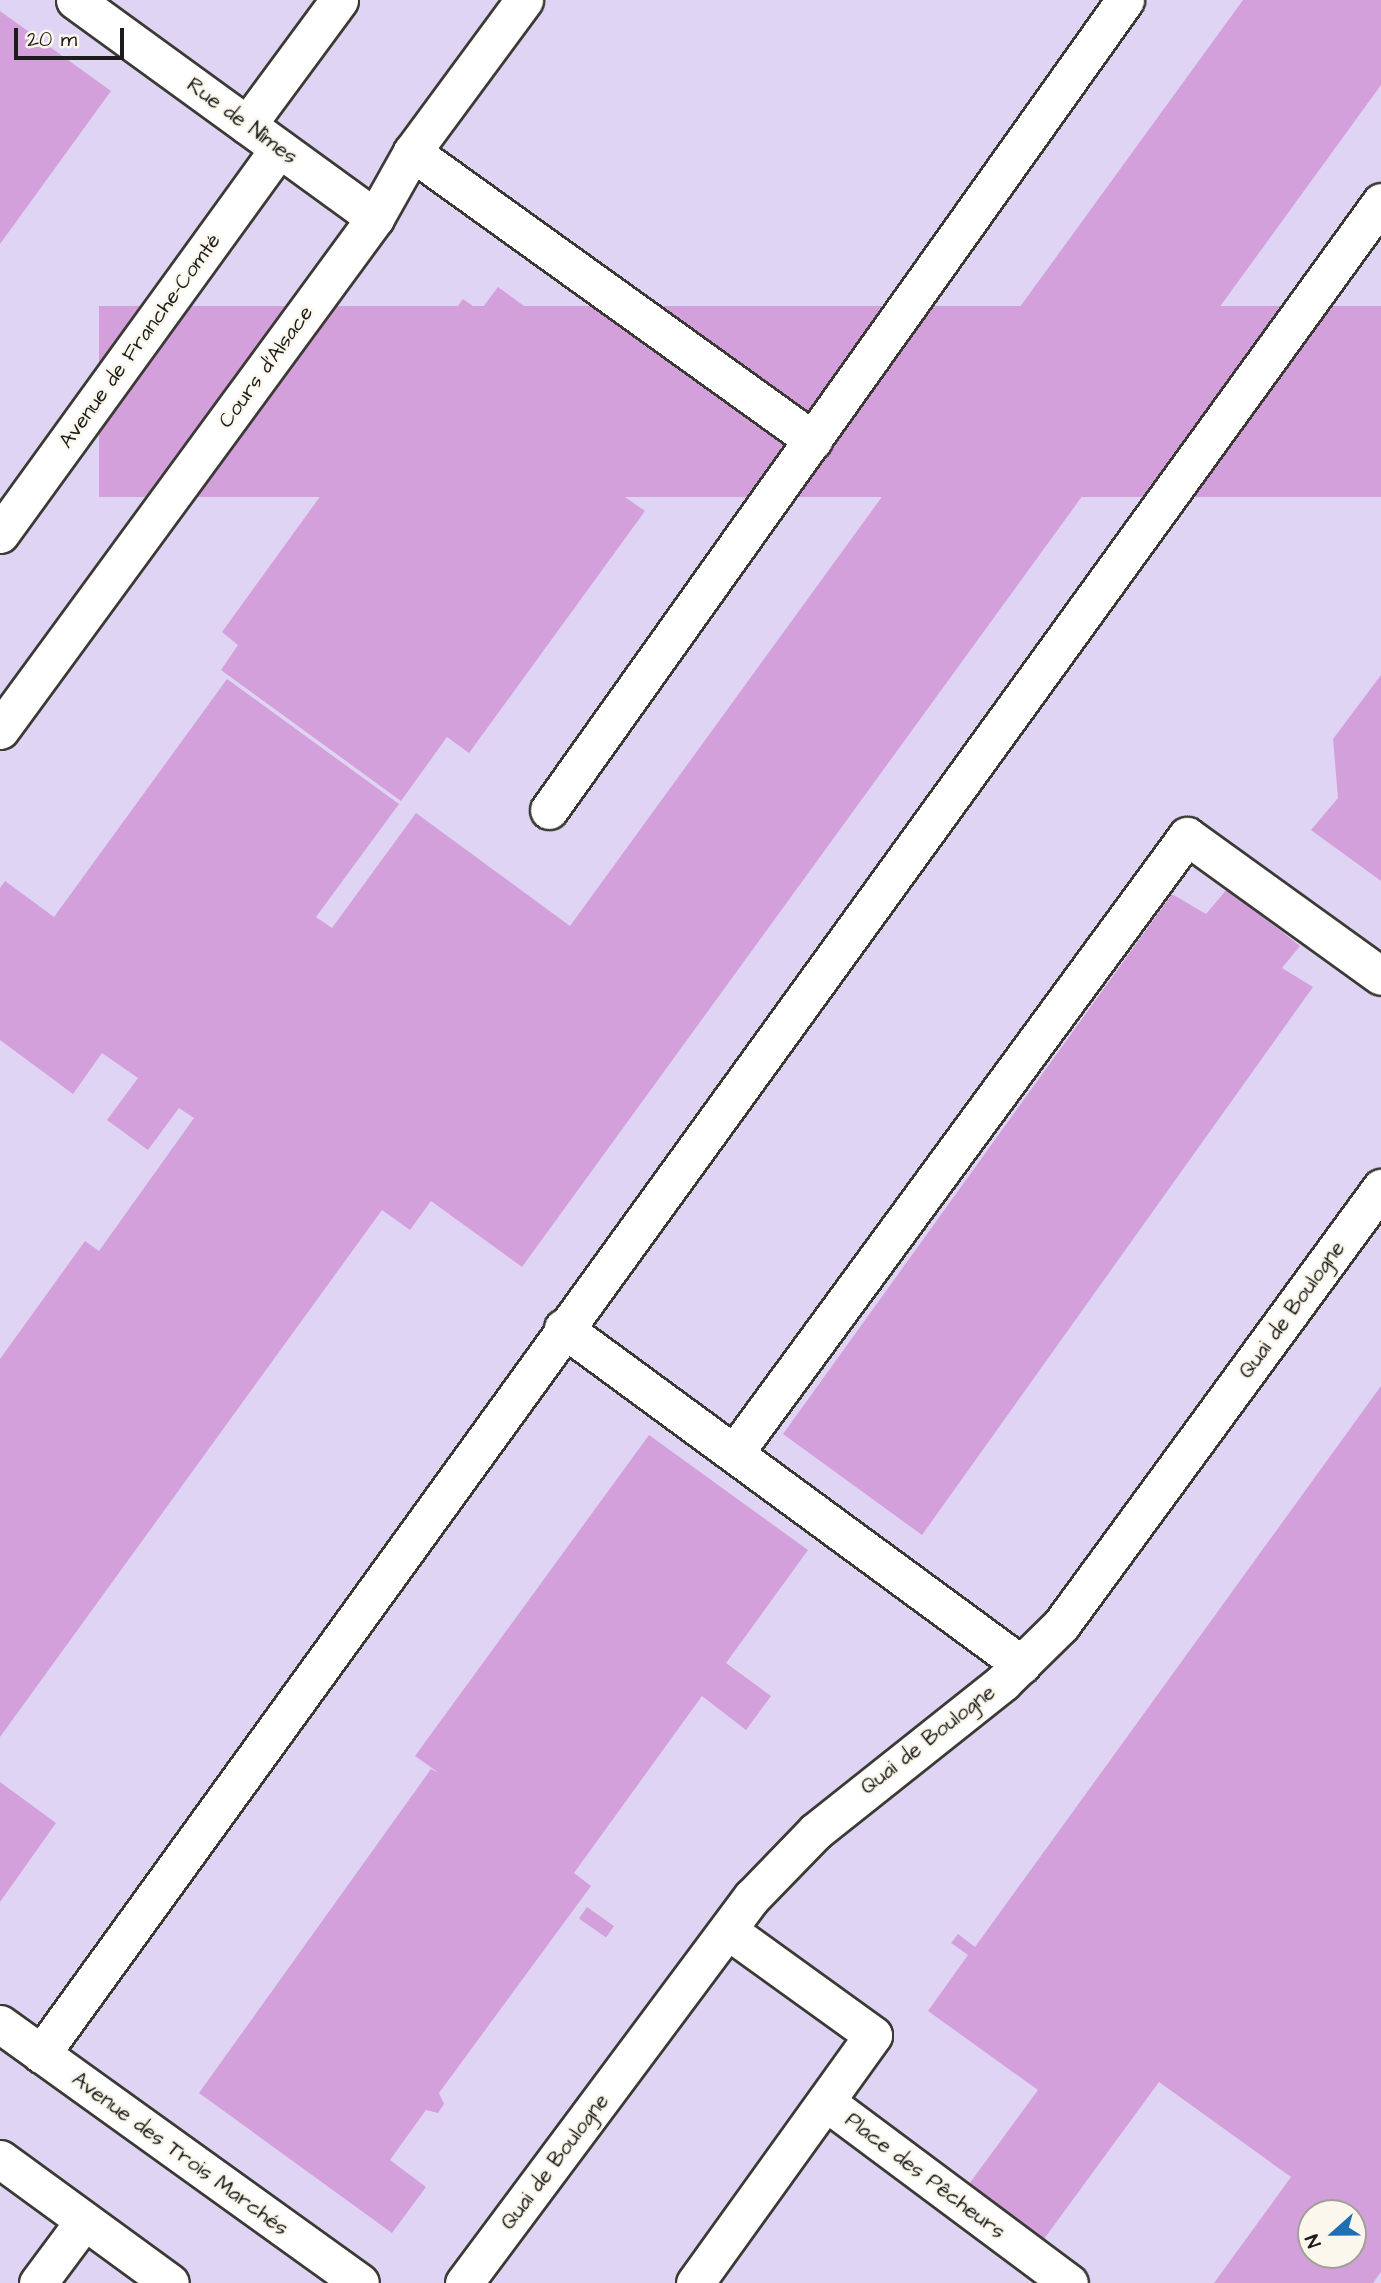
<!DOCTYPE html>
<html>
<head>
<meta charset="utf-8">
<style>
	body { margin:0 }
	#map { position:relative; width:1381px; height:2283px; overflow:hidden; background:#eae3c1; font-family:"Architects Daughter",sans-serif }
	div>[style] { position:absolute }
	.built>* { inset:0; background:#e0d4f4 }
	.building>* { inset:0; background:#d4a0dc; transform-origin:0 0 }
	.roads { filter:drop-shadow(2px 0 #3b3a35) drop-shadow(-2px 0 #3b3a35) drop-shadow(0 2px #3b3a35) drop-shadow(0 -2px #3b3a35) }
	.minor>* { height:37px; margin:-18.5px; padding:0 18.5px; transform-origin:18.5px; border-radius:18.5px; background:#fff }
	span { translate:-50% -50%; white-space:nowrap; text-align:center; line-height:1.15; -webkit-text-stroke:5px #fbf7ec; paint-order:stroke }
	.street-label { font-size:21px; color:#1c1c1c }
	.north { position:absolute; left:1297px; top:2199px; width:70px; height:70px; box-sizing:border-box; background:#fbf7ec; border:2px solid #a29f99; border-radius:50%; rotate:249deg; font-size:19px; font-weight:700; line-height:28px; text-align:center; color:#1c1c1c }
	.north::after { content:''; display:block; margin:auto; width:24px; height:32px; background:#1f6fb2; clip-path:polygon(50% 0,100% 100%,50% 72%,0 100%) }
	.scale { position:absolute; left:14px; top:28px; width:110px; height:32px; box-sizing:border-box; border:4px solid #1c1c1c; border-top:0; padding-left:9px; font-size:21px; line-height:24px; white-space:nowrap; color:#1c1c1c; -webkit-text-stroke:5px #fbf7ec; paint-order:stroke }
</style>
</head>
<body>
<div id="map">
	<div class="built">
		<i style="clip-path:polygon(evenodd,0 0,1381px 0,1381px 2283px,0 2283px,0 0,1311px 2213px,1353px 2213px,1353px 2255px,1311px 2255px,1311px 2213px)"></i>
	</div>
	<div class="building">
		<i style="clip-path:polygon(1243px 0,1381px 0,1381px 85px,522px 1267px,431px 1201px,410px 1230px,382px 1210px,0 1737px,0 1359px,85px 1241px,99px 1251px,194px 1118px,179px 1108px,148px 1150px,107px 1120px,138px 1078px,102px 1053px,73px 1094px,0 1040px,0 888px,5px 881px,54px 917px,227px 679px,399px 804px,316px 917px,332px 928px,416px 813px,570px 926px)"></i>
		<i style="clip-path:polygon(0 11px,111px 91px,0 244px)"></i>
		<i style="clip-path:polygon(498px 287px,599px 361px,581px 385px,661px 442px,622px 495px,645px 511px,469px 753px,447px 737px,401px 801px,221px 670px,238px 645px,222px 632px,463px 299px,480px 311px)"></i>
		<i style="left:1381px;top:306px;width:191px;height:1282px;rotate:90deg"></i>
		<i style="clip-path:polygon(1381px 675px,1381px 881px,1311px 830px,1338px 798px,1333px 739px)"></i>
		<i style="clip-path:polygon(1227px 889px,1300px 946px,1282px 968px,1313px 987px,922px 1535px,783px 1434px,1172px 894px,1206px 914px)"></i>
		<i style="clip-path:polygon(evenodd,1381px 1386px,1381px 2272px,1373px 2283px,1214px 2283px,1291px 2177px,1159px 2082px,1044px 2239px,969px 2184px,1038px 2090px,928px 2011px,968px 1955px,951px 1943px,958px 1934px,975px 1947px,1381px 1386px,1311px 2213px,1353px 2213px,1353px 2255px,1311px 2255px,1311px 2213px)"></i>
		<i style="clip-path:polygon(649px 1435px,808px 1550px,726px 1663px,771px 1696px,746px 1730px,702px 1696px,574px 1873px,591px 1886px,439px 2093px,444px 2104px,438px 2113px,426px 2110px,390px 2160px,426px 2187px,392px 2233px,199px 2093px,431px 1769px,439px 1773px,415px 1756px)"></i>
		<i style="clip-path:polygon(0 1782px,56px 1823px,0 1902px)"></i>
		<i style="left:587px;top:1907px;width:33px;height:14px;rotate:35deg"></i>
	</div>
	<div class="roads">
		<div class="minor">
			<i style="left:75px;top:0;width:371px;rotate:36deg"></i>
			<i style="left:247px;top:125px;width:155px;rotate:-53.6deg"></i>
			<i style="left:412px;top:152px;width:494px;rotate:35.7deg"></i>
			<i style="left:0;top:534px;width:476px;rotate:-54.1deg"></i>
			<i style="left:0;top:730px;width:635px;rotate:-53.78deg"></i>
			<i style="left:375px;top:218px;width:76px;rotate:-60.7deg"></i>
			<i style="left:412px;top:152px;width:189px;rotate:-53.6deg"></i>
			<i style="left:549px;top:810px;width:994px;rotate:-54.58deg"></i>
			<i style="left:563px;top:1328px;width:569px;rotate:36.29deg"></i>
			<i style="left:735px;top:1452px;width:764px;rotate:-53.73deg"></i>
			<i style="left:1187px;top:836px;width:239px;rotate:35.8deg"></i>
			<i style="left:0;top:2024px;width:443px;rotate:35.7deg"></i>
			<i style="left:41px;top:2054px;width:2286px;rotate:-54.11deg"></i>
			<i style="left:826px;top:2102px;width:303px;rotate:36.7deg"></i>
			<i style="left:0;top:2159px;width:210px;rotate:36.1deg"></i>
			<i style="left:38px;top:2283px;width:77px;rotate:-53.4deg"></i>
			<i style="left:464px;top:2283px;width:482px;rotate:-53.3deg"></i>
			<i style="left:752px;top:1897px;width:92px;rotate:-45.9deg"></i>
			<i style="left:816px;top:1831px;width:239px;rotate:-38.5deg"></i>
			<i style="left:1003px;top:1682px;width:81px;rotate:-44.5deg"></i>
			<i style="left:1061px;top:1625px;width:542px;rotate:-53.79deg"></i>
			<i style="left:695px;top:2283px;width:305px;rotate:-54.3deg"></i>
			<i style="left:873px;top:2035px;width:178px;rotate:-144.2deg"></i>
		</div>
	</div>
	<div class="street-label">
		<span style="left:242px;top:121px;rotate:36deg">Rue de Nîmes</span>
		<span style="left:140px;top:341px;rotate:-54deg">Avenue de Franche-Comté</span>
		<span style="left:266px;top:367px;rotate:-54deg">Cours d'Alsace</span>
		<span style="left:1292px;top:1310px;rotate:-54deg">Quai de Boulogne</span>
		<span style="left:928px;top:1740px;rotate:-38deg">Quai de Boulogne</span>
		<span style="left:180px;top:2154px;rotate:36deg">Avenue des Trois Marchés</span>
		<span style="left:555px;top:2162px;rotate:-53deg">Quai de Boulogne</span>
		<span style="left:925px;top:2176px;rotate:37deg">Place des Pêcheurs</span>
	</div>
	<div class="north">N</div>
	<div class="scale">20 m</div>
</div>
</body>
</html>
